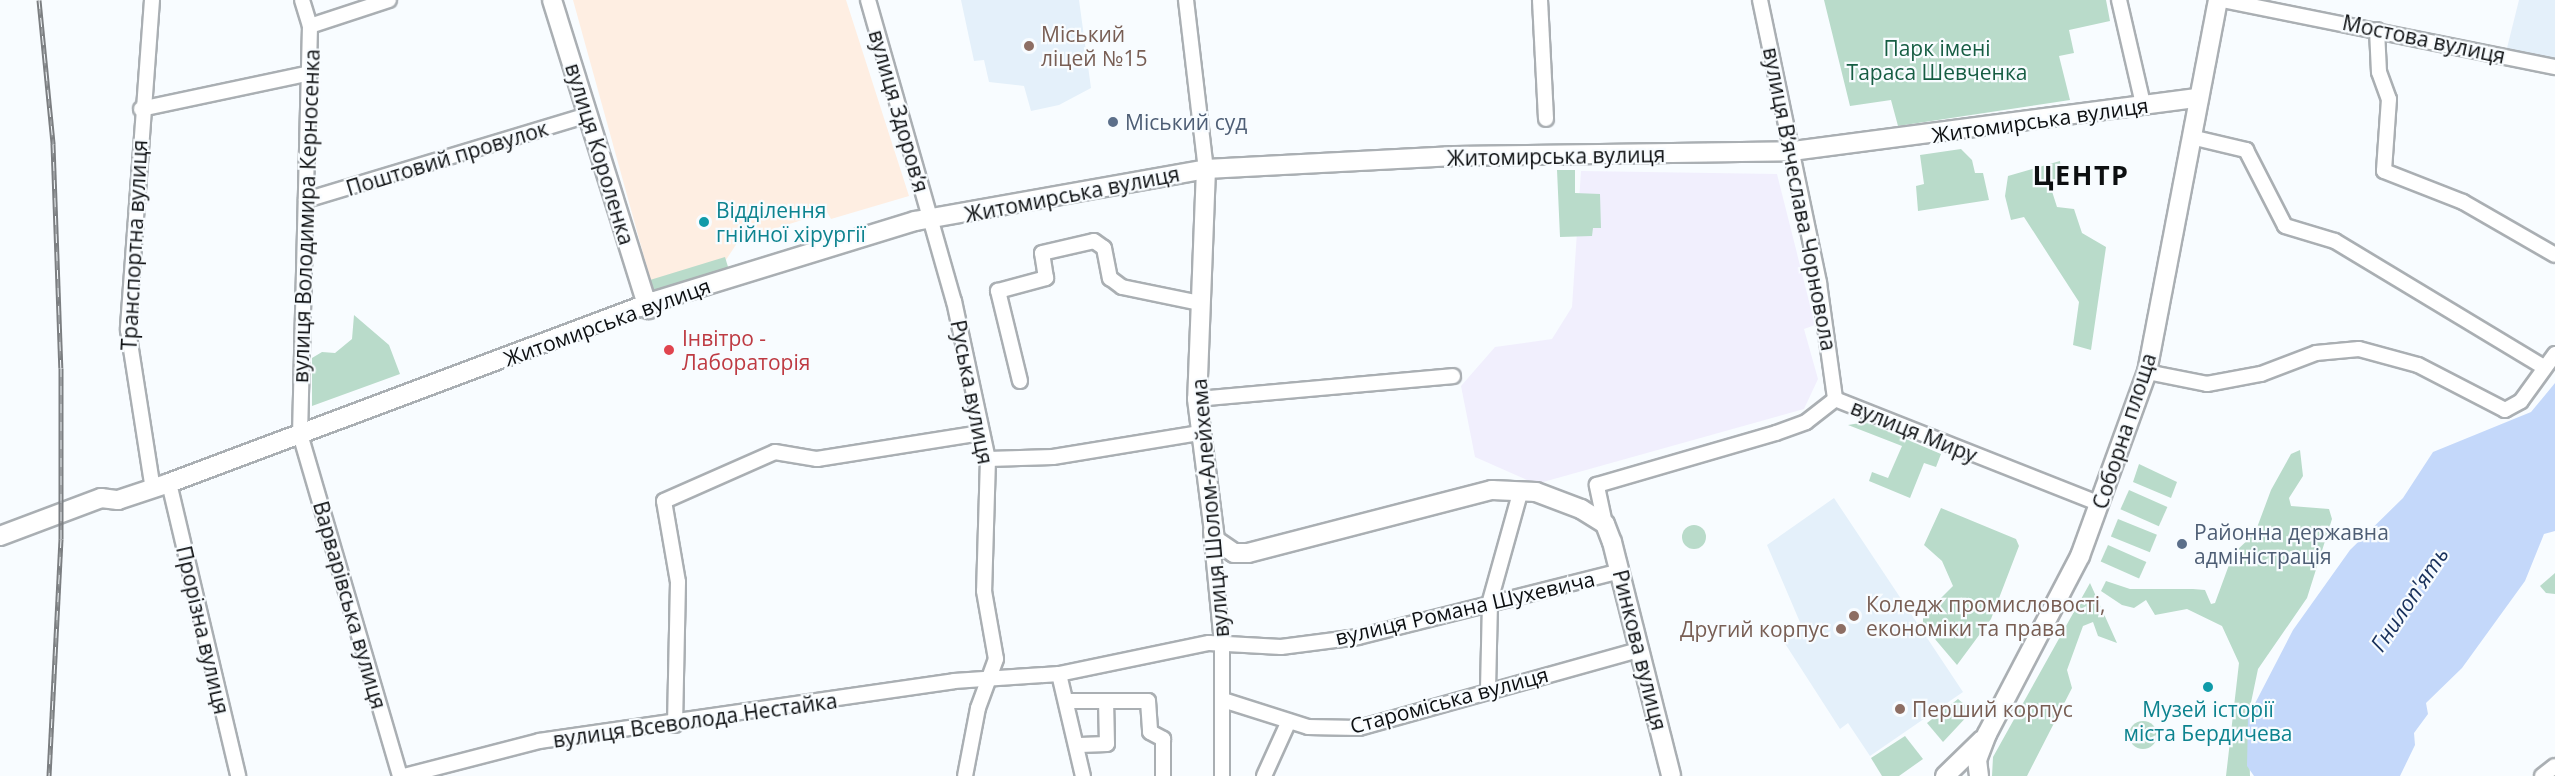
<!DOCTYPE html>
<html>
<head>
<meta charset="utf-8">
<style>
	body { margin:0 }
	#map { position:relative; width:2555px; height:776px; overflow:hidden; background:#f8fcff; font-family:"Open Sans",sans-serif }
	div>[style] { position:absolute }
	.commercial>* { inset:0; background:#f1effd }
	.built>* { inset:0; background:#e4f0fa }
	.medical>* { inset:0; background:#feeee2 }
	.green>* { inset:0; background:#b9dbca; transform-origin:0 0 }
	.round { border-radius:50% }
	.water>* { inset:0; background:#c4d8fa }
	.roads { filter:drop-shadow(2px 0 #aaafb3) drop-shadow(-2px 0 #aaafb3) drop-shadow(0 2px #aaafb3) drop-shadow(0 -2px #aaafb3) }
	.minor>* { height:14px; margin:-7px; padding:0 7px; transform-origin:7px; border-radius:7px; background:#fff }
	.major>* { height:18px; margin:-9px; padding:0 9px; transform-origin:9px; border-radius:9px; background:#fff }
	.rail>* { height:5px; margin-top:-2.5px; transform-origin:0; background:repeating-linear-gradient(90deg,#f8fcff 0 9px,#7b7e81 0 18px); box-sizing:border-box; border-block:2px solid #7b7e81 }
	.dots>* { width:16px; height:16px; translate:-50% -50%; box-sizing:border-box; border:3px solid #f8fcff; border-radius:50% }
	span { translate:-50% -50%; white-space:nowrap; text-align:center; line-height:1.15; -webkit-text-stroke:4.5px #f8fcff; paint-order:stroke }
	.education-label { font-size:21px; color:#785e54 }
	.left { translate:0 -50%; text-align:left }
	.right { translate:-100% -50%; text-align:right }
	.street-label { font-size:21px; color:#0d0f11 }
	.park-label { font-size:21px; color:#165d43 }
	.service-label { font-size:21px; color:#4e5e75 }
	.culture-label { font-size:21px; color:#0d838f }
	.health-label { font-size:21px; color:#be3a42 }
	.water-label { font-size:22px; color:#19315c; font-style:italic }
	.district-label { font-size:27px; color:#0d0f11; font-weight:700; letter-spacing:1.5px }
</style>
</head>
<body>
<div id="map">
	<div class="commercial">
		<i style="clip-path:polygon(1581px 171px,1777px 174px,1815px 325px,1804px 329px,1818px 379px,1804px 409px,1536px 484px,1475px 457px,1461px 386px,1495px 347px,1552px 339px,1572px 307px)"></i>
	</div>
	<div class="built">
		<i style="clip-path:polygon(961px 0,1079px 0,1091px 88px,1059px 105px,1031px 111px,1024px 86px,989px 82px,984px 60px,974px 61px)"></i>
		<i style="clip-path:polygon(2519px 0,2555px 0,2555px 59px,2507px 48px)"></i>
		<i style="clip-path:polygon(1834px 498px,1963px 692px,1870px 756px,1848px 723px,1840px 729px,1784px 642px,1802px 627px,1767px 545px)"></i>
	</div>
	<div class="medical">
		<i style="clip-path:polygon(573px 0,846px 0,909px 196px,831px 219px,827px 212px,739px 240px,724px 263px,653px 289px)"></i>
	</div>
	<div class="green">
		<i style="clip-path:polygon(1824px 0,2106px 0,2110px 21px,2069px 30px,2074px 53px,2059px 56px,2070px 100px,1898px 126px,1891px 100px,1850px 106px)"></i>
		<i style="clip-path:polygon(1961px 149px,1972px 160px,1975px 173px,1983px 173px,1989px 200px,1918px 211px,1916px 186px,1924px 184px,1920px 155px)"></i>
		<i style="clip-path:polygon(2060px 161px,2062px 178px,2049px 182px,2057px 207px,2074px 209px,2082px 233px,2106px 247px,2091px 350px,2073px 345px,2079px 302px,2024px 217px,2011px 220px,2005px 196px,2008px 176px)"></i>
		<i style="clip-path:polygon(1557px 170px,1575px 170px,1575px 193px,1600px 194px,1601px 228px,1593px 228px,1592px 236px,1560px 237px)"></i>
		<i style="left:725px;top:257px;width:17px;height:81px;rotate:73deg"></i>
		<i style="clip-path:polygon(354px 315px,389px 345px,400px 374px,312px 406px,312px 358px,322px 352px,335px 353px,352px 339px)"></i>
		<i style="clip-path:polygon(1866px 422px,1941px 454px,1936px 467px,1924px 463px,1910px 498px,1869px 481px,1872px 472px,1888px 478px,1902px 446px,1848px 425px)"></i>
		<i style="clip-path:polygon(2300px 450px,2303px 476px,2289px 498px,2291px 506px,2329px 509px,2332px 519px,2307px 598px,2258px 669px,2248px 717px,2250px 776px,2226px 776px,2239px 663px,2222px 626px,2187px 609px,2155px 615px,2146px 600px,2134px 608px,2122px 605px,2101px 591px,2106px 581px,2130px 589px,2193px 589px,2205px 590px,2211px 604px,2215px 603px,2233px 554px,2255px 533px,2271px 490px,2291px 454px)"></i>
		<i style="clip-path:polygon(2139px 464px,2177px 482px,2171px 498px,2133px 482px)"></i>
		<i style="left:2129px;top:490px;width:42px;height:21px;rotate:24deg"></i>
		<i style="clip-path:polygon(1941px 508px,2016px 539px,2019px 546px,1991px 619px,1957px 665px,1923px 625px,1923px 616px,1953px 586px,1942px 561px,1924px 545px)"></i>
		<i style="left:2118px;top:519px;width:42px;height:19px;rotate:22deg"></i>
		<i class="round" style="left:1682px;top:525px;width:24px;height:24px"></i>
		<i style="left:2108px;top:545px;width:42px;height:18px;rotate:24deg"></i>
		<i style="clip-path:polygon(2555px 573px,2555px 594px,2546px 593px,2540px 586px)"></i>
		<i style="clip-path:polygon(2090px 583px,2117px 643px,2098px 636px,2093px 622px,2083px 626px,2067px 670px,2072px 688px,2027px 776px,1992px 776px,1993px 757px)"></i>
		<i style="clip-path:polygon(1958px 699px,1972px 711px,1943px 742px,1927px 723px)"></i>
		<i class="round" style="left:2129px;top:721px;width:28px;height:28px"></i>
		<i style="clip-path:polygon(1905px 736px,1923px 759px,1899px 776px,1882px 776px,1871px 758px)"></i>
	</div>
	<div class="water">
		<i style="clip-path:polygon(2555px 383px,2555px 531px,2544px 534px,2525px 581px,2462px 668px,2426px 703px,2428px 714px,2414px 733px,2415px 745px,2400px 776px,2254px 776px,2247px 766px,2248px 717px,2293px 630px,2350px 550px,2403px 498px,2433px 452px,2531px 412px)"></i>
	</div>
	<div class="roads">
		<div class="minor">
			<i style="left:152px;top:0;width:331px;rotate:94.2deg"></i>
			<i style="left:128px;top:330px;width:161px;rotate:81.1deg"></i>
			<i style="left:302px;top:0;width:27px;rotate:73deg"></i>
			<i style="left:310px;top:26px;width:408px;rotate:91.4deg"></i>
			<i style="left:300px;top:434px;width:356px;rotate:73.7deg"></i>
			<i style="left:868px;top:0;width:313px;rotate:74.1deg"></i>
			<i style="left:954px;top:301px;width:162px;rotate:77.9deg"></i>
			<i style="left:988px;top:459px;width:132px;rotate:91.7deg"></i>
			<i style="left:984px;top:591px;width:69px;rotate:80deg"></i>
			<i style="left:996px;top:659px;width:52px;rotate:110.2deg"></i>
			<i style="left:978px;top:708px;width:69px;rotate:100.8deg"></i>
			<i style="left:1186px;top:0;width:170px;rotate:83.3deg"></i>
			<i style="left:1540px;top:0;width:119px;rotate:87.1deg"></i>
			<i style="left:1760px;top:0;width:289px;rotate:78.2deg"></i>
			<i style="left:1819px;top:283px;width:117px;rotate:82.1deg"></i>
			<i style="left:2119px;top:0;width:107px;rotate:77deg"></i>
			<i style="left:2222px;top:0;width:340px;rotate:11.4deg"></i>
			<i style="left:310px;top:26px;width:83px;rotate:-18.2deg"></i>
			<i style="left:2377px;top:30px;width:42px;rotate:87.3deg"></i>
			<i style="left:2379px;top:72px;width:29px;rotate:70deg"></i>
			<i style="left:2389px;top:99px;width:72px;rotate:94deg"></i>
			<i style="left:2384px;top:171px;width:85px;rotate:21.4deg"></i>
			<i style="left:2463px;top:202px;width:106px;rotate:29.9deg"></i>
			<i style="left:141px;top:109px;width:173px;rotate:-12deg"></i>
			<i style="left:2191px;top:137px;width:57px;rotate:13.3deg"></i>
			<i style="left:2246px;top:150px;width:85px;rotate:62.8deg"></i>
			<i style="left:2285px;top:226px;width:52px;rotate:16.7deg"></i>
			<i style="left:2335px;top:241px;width:244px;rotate:31.1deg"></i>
			<i style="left:306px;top:200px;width:295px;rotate:-16.8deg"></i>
			<i style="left:2147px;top:372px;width:61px;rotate:11.3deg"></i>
			<i style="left:2207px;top:384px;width:55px;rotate:-10.5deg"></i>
			<i style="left:2261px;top:374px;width:59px;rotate:-20.9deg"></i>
			<i style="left:2316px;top:353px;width:43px;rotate:-5.3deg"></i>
			<i style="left:2359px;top:349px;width:61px;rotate:15.2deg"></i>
			<i style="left:2418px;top:365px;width:98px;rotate:27.3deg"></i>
			<i style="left:2505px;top:410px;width:18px;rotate:-29deg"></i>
			<i style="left:2521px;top:401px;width:58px;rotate:-54.1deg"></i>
			<i style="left:1020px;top:381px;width:93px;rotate:-103.7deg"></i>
			<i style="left:998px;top:291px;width:50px;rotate:-15.2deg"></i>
			<i style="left:1046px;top:278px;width:25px;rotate:-99deg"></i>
			<i style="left:1042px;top:253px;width:53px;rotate:-13deg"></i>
			<i style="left:1094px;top:241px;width:12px;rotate:35deg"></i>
			<i style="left:1104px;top:248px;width:31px;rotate:79deg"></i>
			<i style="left:1110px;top:278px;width:15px;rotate:37deg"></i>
			<i style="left:1122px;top:287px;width:80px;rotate:11.6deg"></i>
			<i style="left:1197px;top:399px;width:257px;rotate:-5.1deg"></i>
			<i style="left:1835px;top:399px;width:285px;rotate:21.6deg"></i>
			<i style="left:988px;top:459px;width:65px;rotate:-1.8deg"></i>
			<i style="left:1053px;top:457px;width:149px;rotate:-9.3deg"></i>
			<i style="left:169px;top:483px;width:301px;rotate:76.7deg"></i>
			<i style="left:1605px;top:524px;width:40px;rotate:-102deg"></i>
			<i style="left:1597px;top:485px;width:186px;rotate:-16.2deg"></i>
			<i style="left:1776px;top:433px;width:32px;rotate:-20deg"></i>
			<i style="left:1806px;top:422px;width:37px;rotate:-38deg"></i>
			<i style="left:1211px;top:531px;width:113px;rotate:84.4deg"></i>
			<i style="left:1222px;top:643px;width:133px;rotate:90deg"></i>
			<i style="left:1059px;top:674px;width:105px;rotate:76.8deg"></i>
			<i style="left:1488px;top:690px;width:89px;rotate:-88.7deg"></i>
			<i style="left:1490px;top:601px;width:108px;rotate:-74.4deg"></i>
			<i style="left:1223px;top:700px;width:89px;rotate:17.6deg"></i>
			<i style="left:1308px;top:727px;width:51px;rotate:1.1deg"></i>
			<i style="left:1359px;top:728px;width:291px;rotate:-15.6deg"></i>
			<i style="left:1067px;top:701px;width:81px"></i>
			<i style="left:1148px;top:701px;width:31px;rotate:86deg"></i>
			<i style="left:1150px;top:732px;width:15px;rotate:28deg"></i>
			<i style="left:1163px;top:739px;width:37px;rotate:90deg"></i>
			<i style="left:675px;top:725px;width:143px;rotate:-88.8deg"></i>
			<i style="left:678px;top:582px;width:82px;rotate:-99.8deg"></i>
			<i style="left:664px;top:501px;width:121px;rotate:-23.8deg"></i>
			<i style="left:775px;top:452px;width:43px;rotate:9.5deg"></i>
			<i style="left:817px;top:459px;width:166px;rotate:-9deg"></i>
			<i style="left:1080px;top:745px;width:27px;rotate:-2deg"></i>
			<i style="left:1107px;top:744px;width:43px;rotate:-91.3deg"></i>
			<i style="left:404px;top:776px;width:139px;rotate:-14.5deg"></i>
			<i style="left:539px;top:741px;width:419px;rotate:-8.2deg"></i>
			<i style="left:954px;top:681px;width:105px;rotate:-3.8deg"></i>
			<i style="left:1059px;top:674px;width:153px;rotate:-11.7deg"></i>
			<i style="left:1209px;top:643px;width:72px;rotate:3.2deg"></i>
			<i style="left:1281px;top:647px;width:78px;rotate:-7.4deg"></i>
			<i style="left:1358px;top:637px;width:271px;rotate:-14.1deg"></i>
			<i style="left:1264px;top:776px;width:60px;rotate:-65.6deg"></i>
			<i style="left:2542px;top:776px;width:16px;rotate:-38deg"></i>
		</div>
		<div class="major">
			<i style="left:552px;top:0;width:324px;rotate:72.7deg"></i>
			<i style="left:1206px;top:169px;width:230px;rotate:92.2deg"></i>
			<i style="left:1197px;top:399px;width:142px;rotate:82.7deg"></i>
			<i style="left:1215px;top:540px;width:23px;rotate:34deg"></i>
			<i style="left:1234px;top:553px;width:14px"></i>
			<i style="left:1248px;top:553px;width:252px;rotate:-14.5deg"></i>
			<i style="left:1492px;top:490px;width:44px;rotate:2.6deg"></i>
			<i style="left:1536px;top:492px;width:48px;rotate:20.7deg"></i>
			<i style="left:1581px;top:509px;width:28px;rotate:32deg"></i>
			<i style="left:1605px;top:524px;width:19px;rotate:69deg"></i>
			<i style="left:1612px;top:542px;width:241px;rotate:75.8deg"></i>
			<i style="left:0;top:536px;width:108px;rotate:-20.6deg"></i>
			<i style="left:101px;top:498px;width:17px;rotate:7deg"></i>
			<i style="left:118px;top:500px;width:54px;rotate:-18.4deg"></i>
			<i style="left:169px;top:483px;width:519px;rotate:-20.53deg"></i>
			<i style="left:655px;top:301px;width:272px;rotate:-17.1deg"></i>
			<i style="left:915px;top:221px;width:296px;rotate:-10.1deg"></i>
			<i style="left:1206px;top:169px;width:249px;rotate:-3deg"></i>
			<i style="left:1455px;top:156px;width:338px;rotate:-0.8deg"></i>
			<i style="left:1793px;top:151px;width:408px;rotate:-7.5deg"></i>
			<i style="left:1945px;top:776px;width:52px;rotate:-44.2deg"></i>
			<i style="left:1979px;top:776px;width:16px;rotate:-97deg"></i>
			<i style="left:1977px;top:760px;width:28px;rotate:-69deg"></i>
			<i style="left:1987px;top:734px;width:201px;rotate:-62.4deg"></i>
			<i style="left:2080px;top:556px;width:196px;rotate:-70deg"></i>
			<i style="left:2147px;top:372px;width:379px;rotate:-79.2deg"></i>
		</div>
	</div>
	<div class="rail">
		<i style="left:39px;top:0;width:145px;rotate:84.4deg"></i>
		<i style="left:53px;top:144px;width:224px;rotate:88deg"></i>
		<i style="left:61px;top:368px;width:171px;rotate:90deg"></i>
		<i style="left:61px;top:539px;width:237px;rotate:92.9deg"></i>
	</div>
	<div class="dots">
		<i style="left:1029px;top:46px;background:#8d6e63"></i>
		<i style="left:1113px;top:122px;background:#5c6f8a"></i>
		<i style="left:704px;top:222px;background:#0f9aa8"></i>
		<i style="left:669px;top:350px;background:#e0444e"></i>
		<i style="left:2182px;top:544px;background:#5c6f8a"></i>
		<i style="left:1854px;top:616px;background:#8d6e63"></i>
		<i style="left:1841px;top:629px;background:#8d6e63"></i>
		<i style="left:2208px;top:687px;background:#0f9aa8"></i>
		<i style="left:1900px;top:709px;background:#8d6e63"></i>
	</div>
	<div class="education-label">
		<span class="left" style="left:1041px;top:46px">Міський<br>ліцей №15</span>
		<span class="left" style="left:1866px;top:616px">Коледж промисловості,<br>економіки та права</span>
		<span class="right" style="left:1829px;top:629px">Другий корпус</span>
		<span class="left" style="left:1912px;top:709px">Перший корпус</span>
	</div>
	<div class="street-label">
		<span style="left:2424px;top:39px;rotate:12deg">Мостова вулиця</span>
		<span style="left:899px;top:111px;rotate:74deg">вулиця Здоровʼя</span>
		<span style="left:2040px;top:120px;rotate:-8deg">Житомирська вулиця</span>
		<span style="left:600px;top:154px;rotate:73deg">вулиця Короленка</span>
		<span style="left:1556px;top:156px;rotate:-1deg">Житомирська вулиця</span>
		<span style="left:447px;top:158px;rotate:-17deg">Поштовий провулок</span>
		<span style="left:1072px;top:194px;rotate:-11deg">Житомирська вулиця</span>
		<span style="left:1800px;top:199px;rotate:79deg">вулиця Вʼячеслава Чорновола</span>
		<span style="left:306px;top:216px;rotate:-88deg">вулиця Володимира Керносенка</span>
		<span style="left:134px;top:245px;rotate:-87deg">Транспортна вулиця</span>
		<span style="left:607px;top:322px;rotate:-20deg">Житомирська вулиця</span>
		<span style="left:972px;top:392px;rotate:79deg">Руська вулиця</span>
		<span style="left:1914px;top:431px;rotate:22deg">вулиця Миру</span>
		<span style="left:2124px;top:431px;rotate:-72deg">Соборна площа</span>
		<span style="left:1210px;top:508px;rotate:-95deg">вулиця Шолом-Алейхема</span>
		<span style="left:350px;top:605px;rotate:74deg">Варварівська вулиця</span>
		<span style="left:1465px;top:608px;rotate:-13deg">вулиця Романа Шухевича</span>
		<span style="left:203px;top:630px;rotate:77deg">Прорізна вулиця</span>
		<span style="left:1640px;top:650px;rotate:76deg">Ринкова вулиця</span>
		<span style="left:1449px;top:700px;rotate:-15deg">Староміська вулиця</span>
		<span style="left:695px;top:720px;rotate:-8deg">вулиця Всеволода Нестайка</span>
	</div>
	<div class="park-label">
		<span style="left:1937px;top:60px">Парк імені<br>Тараса Шевченка</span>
	</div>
	<div class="service-label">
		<span class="left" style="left:1125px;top:122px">Міський суд</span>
		<span class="left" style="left:2194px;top:544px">Районна державна<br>адміністрація</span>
	</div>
	<div class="culture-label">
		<span class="left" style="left:716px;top:222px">Відділення<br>гнійної хірургії</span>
		<span style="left:2208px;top:721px">Музей історії<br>міста Бердичева</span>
	</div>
	<div class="health-label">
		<span class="left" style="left:682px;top:350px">Інвітро -<br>Лабораторія</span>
	</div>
	<div class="water-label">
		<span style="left:2409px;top:599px;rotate:-56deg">Гнилоп'ять</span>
	</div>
	<div class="district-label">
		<span style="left:2081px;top:175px">ЦЕНТР</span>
	</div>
</div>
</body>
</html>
